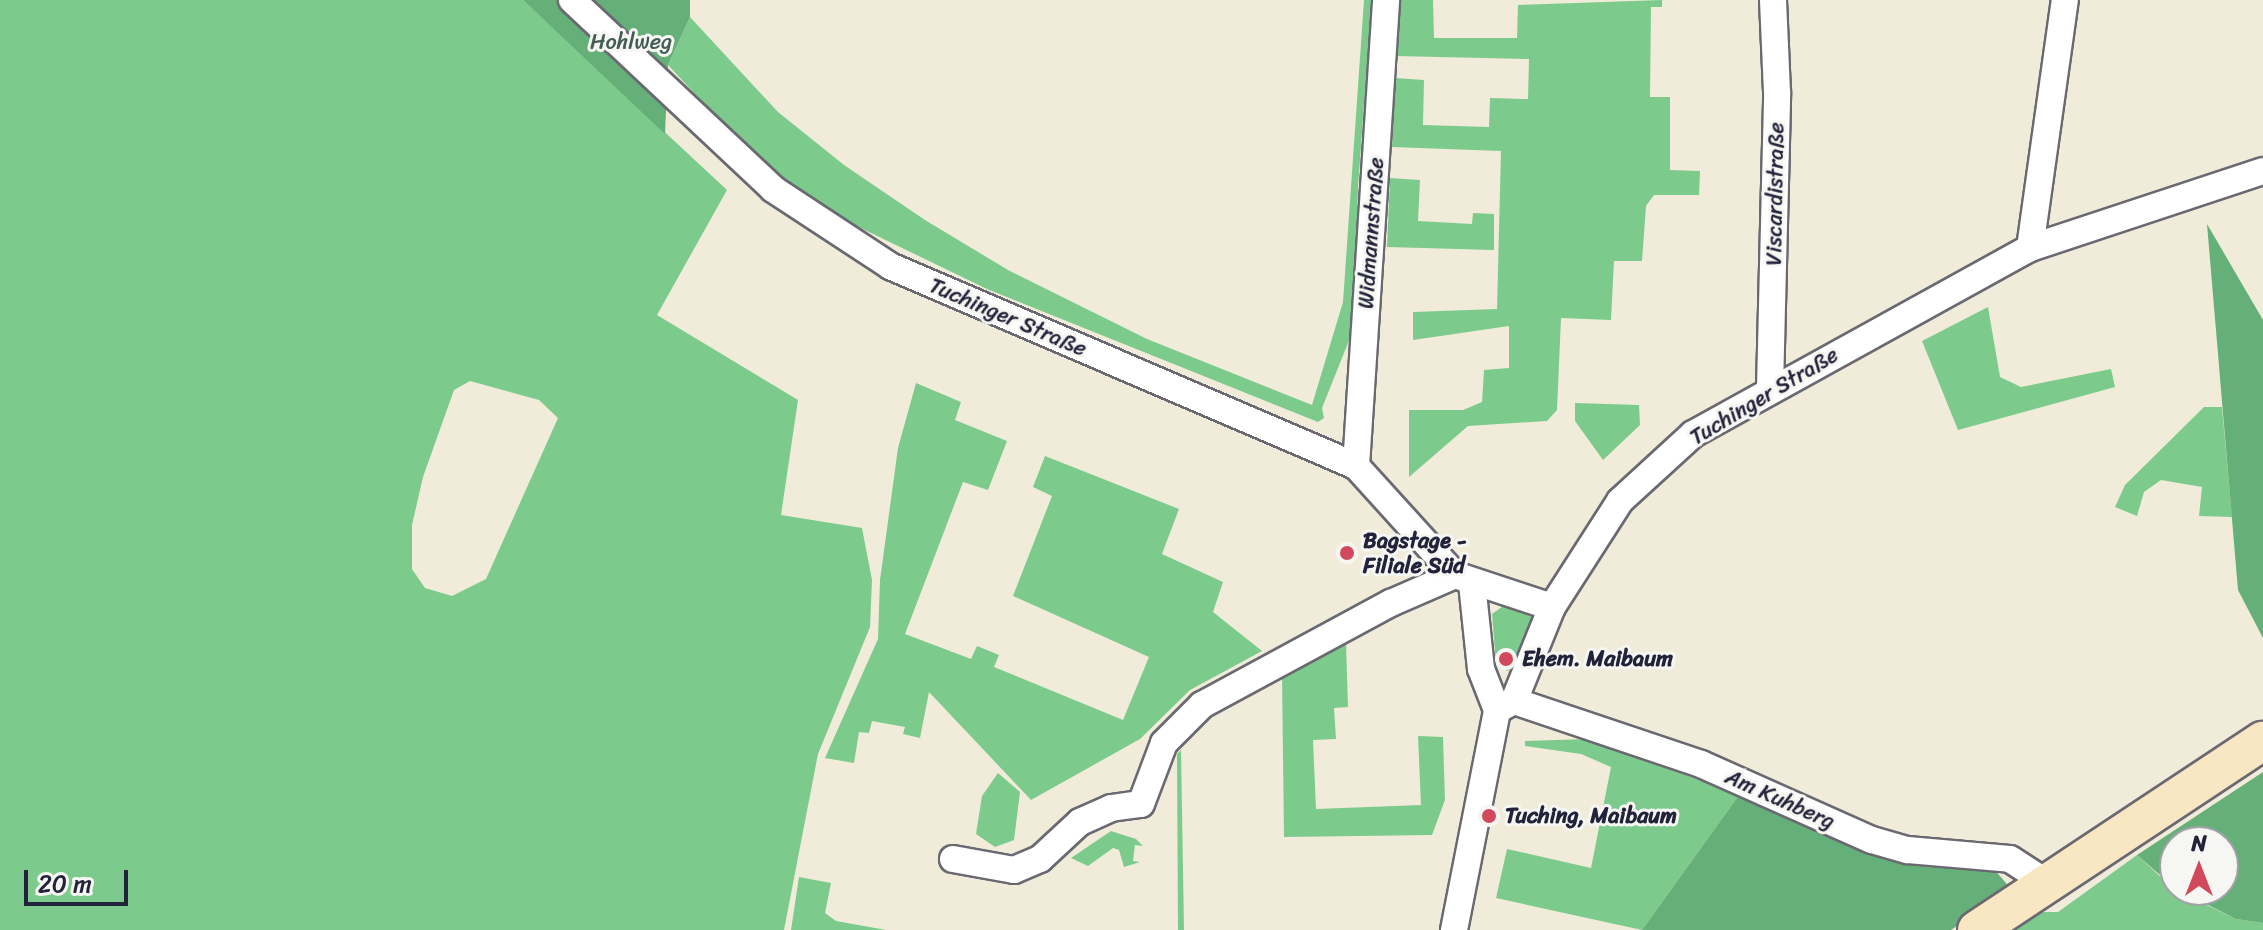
<!DOCTYPE html>
<html>
<head>
<meta charset="utf-8">
<style>
	body { margin:0 }
	#map { position:relative; width:2263px; height:930px; overflow:hidden; background:#f1ecd9; font-family:Sriracha,sans-serif }
	div>[style] { position:absolute }
	.green>* { inset:0; background:#7ccb8c }
	.forest>* { inset:0; background:#65af78 }
	.roads { filter:drop-shadow(2px 0 #6a6972) drop-shadow(-2px 0 #6a6972) drop-shadow(0 2px #6a6972) drop-shadow(0 -2px #6a6972) }
	.street>* { height:26px; margin:-13px; padding:0 13px; transform-origin:13px; border-radius:13px; background:#fff }
	.secondary>* { height:38px; margin:-19px; padding:0 19px; transform-origin:19px; border-radius:19px; background:#f9e7c3 }
	.dots>* { width:22px; height:22px; translate:-50% -50%; box-sizing:border-box; border:4px solid #f6f6f2; border-radius:50% }
	span { translate:-50% -50%; white-space:nowrap; text-align:center; line-height:1.15; -webkit-text-stroke:6px #f6f6f2; paint-order:stroke }
	.park-label { font-size:22px; color:#425d57 }
	.street-label { font-size:22px; color:#22223b }
	.poi-label { font-size:22px; color:#22223b; font-weight:700 }
	.left { translate:0 -50%; text-align:left }
	.north { position:absolute; left:2159px; top:826px; width:80px; height:80px; box-sizing:border-box; background:#f6f6f2; border:2px solid #a1a1a9; border-radius:50%; rotate:0deg; font-size:22px; font-weight:700; line-height:32px; text-align:center; color:#22223b }
	.north::after { content:''; display:block; margin:auto; width:28px; height:36px; background:#d1495b; clip-path:polygon(50% 0,100% 100%,50% 72%,0 100%) }
	.scale { position:absolute; left:24px; top:870px; width:104px; height:36px; box-sizing:border-box; border:4px solid #22223b; border-top:0; padding-left:10px; font-size:24px; line-height:28px; white-space:nowrap; color:#22223b; -webkit-text-stroke:6px #f6f6f2; paint-order:stroke }
</style>
</head>
<body>
<div id="map">
	<div class="green">
		<i style="clip-path:polygon(evenodd,0 0,523px 0,727px 190px,657px 315px,798px 400px,781px 515px,862px 528px,872px 580px,870px 627px,818px 754px,784px 930px,0 930px,0 0,470px 381px,539px 400px,558px 418px,486px 579px,452px 596px,425px 588px,412px 569px,412px 525px,423px 477px,454px 390px,470px 381px)"></i>
		<i style="clip-path:polygon(1364px 0,1372px 0,1358px 186px,1354px 328px,1322px 408px,1324px 418px,1318px 422px,987px 289px,840px 218px,750px 153px,668px 65px,690px 17px,778px 112px,844px 165px,925px 220px,1008px 270px,1147px 339px,1312px 405px,1343px 302px)"></i>
		<i style="clip-path:polygon(1401px 0,1433px 0,1434px 38px,1517px 38px,1518px 5px,1662px 0,1662px 7px,1651px 7px,1650px 97px,1670px 97px,1670px 170px,1700px 171px,1699px 195px,1654px 195px,1646px 206px,1642px 261px,1614px 261px,1611px 320px,1561px 318px,1557px 410px,1547px 421px,1468px 426px,1409px 477px,1409px 410px,1463px 410px,1482px 402px,1484px 370px,1509px 368px,1509px 326px,1413px 340px,1413px 312px,1497px 309px,1501px 151px,1392px 147px,1395px 78px,1424px 80px,1423px 125px,1489px 127px,1490px 98px,1528px 99px,1529px 59px,1396px 56px)"></i>
		<i style="clip-path:polygon(1390px 178px,1420px 180px,1418px 221px,1472px 224px,1473px 213px,1494px 214px,1494px 250px,1387px 247px)"></i>
		<i style="clip-path:polygon(1988px 307px,2000px 377px,2021px 387px,2111px 369px,2115px 387px,1958px 430px,1922px 341px)"></i>
		<i style="clip-path:polygon(916px 383px,961px 402px,955px 420px,1007px 441px,988px 490px,963px 482px,905px 634px,971px 659px,977px 646px,999px 655px,994px 667px,1123px 720px,1149px 657px,1013px 596px,1052px 496px,1033px 487px,1045px 456px,1179px 509px,1162px 554px,1223px 582px,1213px 612px,1262px 651px,1190px 690px,1140px 739px,1031px 800px,929px 692px,920px 738px,903px 734px,905px 727px,872px 721px,869px 733px,859px 732px,854px 763px,825px 758px,878px 639px,880px 580px,898px 448px)"></i>
		<i style="clip-path:polygon(1575px 403px,1639px 405px,1640px 425px,1603px 460px,1575px 421px)"></i>
		<i style="clip-path:polygon(2204px 407px,2222px 407px,2232px 517px,2199px 516px,2202px 487px,2161px 480px,2144px 492px,2137px 516px,2115px 507px,2125px 485px)"></i>
		<i style="clip-path:polygon(1506px 604px,1534px 618px,1513px 668px,1507px 671px,1496px 663px,1492px 614px)"></i>
		<i style="clip-path:polygon(1346px 642px,1348px 707px,1334px 708px,1336px 739px,1313px 740px,1316px 809px,1421px 805px,1418px 736px,1443px 737px,1445px 800px,1432px 835px,1284px 837px,1282px 676px)"></i>
		<i style="clip-path:polygon(1589px 739px,1739px 795px,1642px 930px,1496px 898px,1507px 849px,1591px 868px,1611px 767px,1581px 754px,1525px 746px,1525px 741px)"></i>
		<i style="clip-path:polygon(1181px 750px,1184px 930px,1178px 930px,1177px 754px)"></i>
		<i style="clip-path:polygon(998px 773px,1020px 792px,1014px 840px,995px 847px,976px 834px,982px 796px)"></i>
		<i style="clip-path:polygon(1111px 831px,1136px 839px,1143px 846px,1135px 845px,1133px 861px,1140px 862px,1124px 867px,1119px 850px,1113px 848px,1088px 866px,1071px 858px)"></i>
		<i style="clip-path:polygon(2137px 855px,2175px 890px,2236px 919px,2263px 923px,2263px 930px,2008px 930px,2040px 912px,2058px 912px)"></i>
		<i style="clip-path:polygon(799px 877px,831px 883px,825px 913px,836px 921px,886px 930px,791px 930px)"></i>
	</div>
	<div class="forest">
		<i style="clip-path:polygon(523px 0,690px 0,690px 17px,668px 65px,665px 134px)"></i>
		<i style="clip-path:polygon(2207px 224px,2263px 320px,2263px 638px,2238px 590px)"></i>
		<i style="clip-path:polygon(2263px 772px,2263px 923px,2236px 919px,2178px 890px,2223px 890px,2223px 842px,2175px 842px,2175px 888px,2137px 855px)"></i>
		<i style="clip-path:polygon(1739px 795px,1994px 869px,2011px 889px,1951px 930px,1642px 930px)"></i>
	</div>
	<div class="roads">
		<div class="street">
			<i style="left:572px;top:0;width:276px;rotate:43.2deg"></i>
			<i style="left:773px;top:189px;width:140px;rotate:33.3deg"></i>
			<i style="left:890px;top:266px;width:507px;rotate:23.23deg"></i>
			<i style="left:1356px;top:466px;width:147px;rotate:47.8deg"></i>
			<i style="left:1455px;top:575px;width:102px;rotate:18.3deg"></i>
			<i style="left:2030px;top:248px;width:250px;rotate:-82deg"></i>
			<i style="left:1770px;top:388px;width:296px;rotate:-88.6deg"></i>
			<i style="left:1777px;top:92px;width:92px;rotate:-92.5deg"></i>
			<i style="left:1356px;top:466px;width:467px;rotate:-86.3deg"></i>
			<i style="left:1514px;top:701px;width:197px;rotate:18.6deg"></i>
			<i style="left:1701px;top:764px;width:187px;rotate:24deg"></i>
			<i style="left:1872px;top:840px;width:37px;rotate:16deg"></i>
			<i style="left:1908px;top:850px;width:102px;rotate:5deg"></i>
			<i style="left:2010px;top:859px;width:44px;rotate:33deg"></i>
			<i style="left:1497px;top:710px;width:19px;rotate:-28deg"></i>
			<i style="left:1514px;top:701px;width:101px;rotate:-68deg"></i>
			<i style="left:1552px;top:607px;width:126px;rotate:-57.3deg"></i>
			<i style="left:1620px;top:501px;width:99px;rotate:-42.5deg"></i>
			<i style="left:1693px;top:434px;width:385px;rotate:-28.9deg"></i>
			<i style="left:2030px;top:248px;width:245px;rotate:-18.3deg"></i>
			<i style="left:953px;top:859px;width:62px;rotate:10.2deg"></i>
			<i style="left:1014px;top:870px;width:28px;rotate:-23deg"></i>
			<i style="left:1040px;top:859px;width:54px;rotate:-42.8deg"></i>
			<i style="left:1080px;top:822px;width:34px;rotate:-24deg"></i>
			<i style="left:1111px;top:808px;width:30px;rotate:-8deg"></i>
			<i style="left:1141px;top:804px;width:65px;rotate:-69.3deg"></i>
			<i style="left:1164px;top:743px;width:54px;rotate:-45deg"></i>
			<i style="left:1202px;top:705px;width:215px;rotate:-28.4deg"></i>
			<i style="left:1391px;top:603px;width:70px;rotate:-23.6deg"></i>
			<i style="left:1454px;top:930px;width:224px;rotate:-78.9deg"></i>
			<i style="left:1497px;top:710px;width:44px;rotate:-111.3deg"></i>
			<i style="left:1481px;top:669px;width:86px;rotate:-96deg"></i>
		</div>
		<div class="secondary">
			<i style="left:1977px;top:930px;width:343px;rotate:-33.5deg"></i>
		</div>
	</div>
	<div class="dots">
		<i style="left:1347px;top:553px;background:#d1495b"></i>
		<i style="left:1506px;top:659px;background:#d1495b"></i>
		<i style="left:1489px;top:816px;background:#d1495b"></i>
	</div>
	<div class="park-label">
		<span style="left:631px;top:42px">Hohlweg</span>
	</div>
	<div class="street-label">
		<span style="left:1775px;top:194px;rotate:-89deg">Viscardistraße</span>
		<span style="left:1371px;top:233px;rotate:-86deg">Widmannstraße</span>
		<span style="left:1008px;top:317px;rotate:23deg">Tuchinger Straße</span>
		<span style="left:1764px;top:396px;rotate:-31deg">Tuchinger Straße</span>
		<span style="left:1780px;top:799px;rotate:24deg">Am Kuhberg</span>
	</div>
	<div class="poi-label">
		<span class="left" style="left:1363px;top:553px">Bagstage -<br>Filiale Süd</span>
		<span class="left" style="left:1522px;top:659px">Ehem. Maibaum</span>
		<span class="left" style="left:1505px;top:816px">Tuching, Maibaum</span>
	</div>
	<div class="north">N</div>
	<div class="scale">20 m</div>
</div>
</body>
</html>
